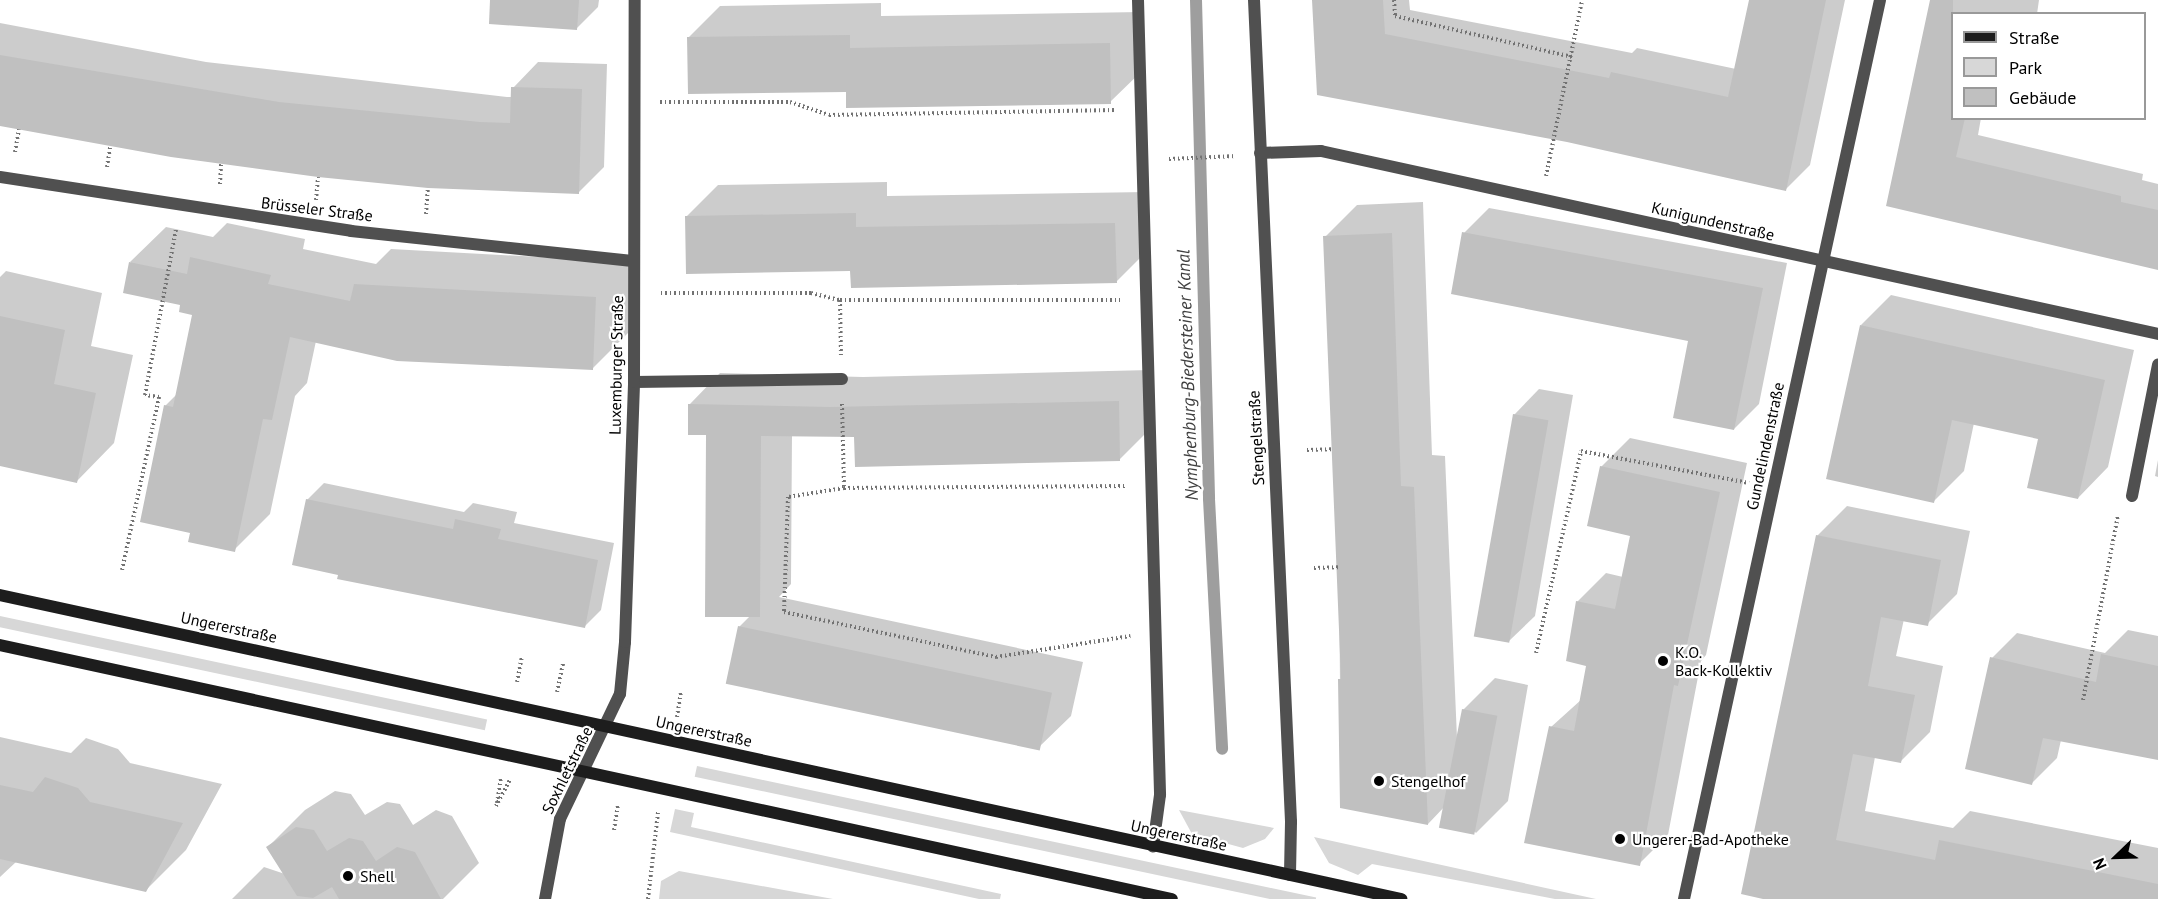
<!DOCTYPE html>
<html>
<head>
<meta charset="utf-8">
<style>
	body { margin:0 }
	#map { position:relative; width:2158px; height:899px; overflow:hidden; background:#fff; font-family:"PT Sans",sans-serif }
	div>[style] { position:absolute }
	.green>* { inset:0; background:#d7d7d7; transform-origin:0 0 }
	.shadow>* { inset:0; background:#0003 }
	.stream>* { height:12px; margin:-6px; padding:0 6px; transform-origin:6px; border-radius:6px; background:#9e9e9e }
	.building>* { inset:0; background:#c0c0c0; transform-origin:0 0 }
	.path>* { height:4px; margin-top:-2px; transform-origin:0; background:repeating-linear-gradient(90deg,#727272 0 1.5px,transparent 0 4.5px) }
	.service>* { height:12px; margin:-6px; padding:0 6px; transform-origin:6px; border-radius:6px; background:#505050 }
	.minor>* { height:12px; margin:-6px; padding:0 6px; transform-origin:6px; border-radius:6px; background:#505050 }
	.secondary>* { height:12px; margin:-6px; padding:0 6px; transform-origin:6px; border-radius:6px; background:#1d1d1d }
	.dots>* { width:16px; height:16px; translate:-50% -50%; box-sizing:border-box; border:3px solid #fff; border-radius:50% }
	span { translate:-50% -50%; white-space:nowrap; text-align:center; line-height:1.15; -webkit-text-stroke:4.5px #fff; paint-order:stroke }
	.street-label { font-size:16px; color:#000 }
	.poi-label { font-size:16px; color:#000 }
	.left { translate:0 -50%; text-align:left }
	.water-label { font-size:18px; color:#3f3f3f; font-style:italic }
	.legend { position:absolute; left:1951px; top:12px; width:195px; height:108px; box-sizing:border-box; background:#fff; border:2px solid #999; margin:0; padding:8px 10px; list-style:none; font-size:18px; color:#000 }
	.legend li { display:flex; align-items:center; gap:12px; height:30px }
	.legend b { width:30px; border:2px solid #999 }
	.north { position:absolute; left:2086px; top:827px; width:60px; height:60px; -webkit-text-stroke:4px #fff; paint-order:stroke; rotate:247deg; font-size:16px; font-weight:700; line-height:24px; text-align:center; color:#000 }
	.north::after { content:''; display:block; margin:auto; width:21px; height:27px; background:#000; clip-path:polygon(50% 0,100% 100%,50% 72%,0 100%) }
</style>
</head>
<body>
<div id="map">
	<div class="green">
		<i style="left:0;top:616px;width:498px;height:11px;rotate:12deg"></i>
		<i style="left:697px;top:766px;width:633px;height:11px;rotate:12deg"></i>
		<i style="clip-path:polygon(675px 809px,694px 813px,691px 827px,1001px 894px,1000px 899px,979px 899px,670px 832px)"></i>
		<i style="clip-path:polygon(1179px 810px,1274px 828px,1265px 839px,1243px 848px,1192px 834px)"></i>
		<i style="clip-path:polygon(1314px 837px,1596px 899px,1555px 899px,1372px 864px,1358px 875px,1329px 863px)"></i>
		<i style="clip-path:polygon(679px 871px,833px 899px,659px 899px,661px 881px)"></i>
	</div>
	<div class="shadow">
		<i style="clip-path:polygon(516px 0,599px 0,598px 7px,577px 28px)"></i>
		<i style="clip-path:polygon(1313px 0,1409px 0,1410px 10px,1632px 53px,1637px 48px,1736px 69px,1752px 0,1845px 0,1810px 165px,1785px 190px,1567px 141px)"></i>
		<i style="clip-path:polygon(1935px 0,2039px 0,2037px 14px,1952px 14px,1952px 118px,1981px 118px,1978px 135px,2143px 174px,2142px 180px,2158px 184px,2158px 268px,1888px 204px)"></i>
		<i style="clip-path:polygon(881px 3px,881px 16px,1141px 12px,1142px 71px,1110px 102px,688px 38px,720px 6px)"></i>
		<i style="clip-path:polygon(0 23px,206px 62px,507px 97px,512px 97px,513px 88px,538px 62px,607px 64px,604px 167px,579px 192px,0 123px)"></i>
		<i style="clip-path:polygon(887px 182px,887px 196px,1146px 192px,1148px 250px,1116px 282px,852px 269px,686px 217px,718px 185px)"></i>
		<i style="clip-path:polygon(1423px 202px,1432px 455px,1445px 456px,1457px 738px,1463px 710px,1495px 678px,1528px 685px,1508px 801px,1476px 833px,1447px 804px,1428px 824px,1341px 807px,1339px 567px,1325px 237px,1357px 205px)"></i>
		<i style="clip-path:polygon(1489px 208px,1787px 263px,1759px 404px,1734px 429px,1690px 340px,1464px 233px)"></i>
		<i style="clip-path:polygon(227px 223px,305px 239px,303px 249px,376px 264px,391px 249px,631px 262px,628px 333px,592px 369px,316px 341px,307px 383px,295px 396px,270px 514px,234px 550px,192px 531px,165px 406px,177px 394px,193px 314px,130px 262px,166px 227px,213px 237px)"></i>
		<i style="clip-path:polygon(6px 271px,102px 293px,91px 346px,133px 355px,114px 443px,77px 481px,0 465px,0 277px)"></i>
		<i style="clip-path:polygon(1891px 295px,2134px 350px,2108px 467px,2078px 498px,2040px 438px,1974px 423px,1964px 471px,1934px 501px,1861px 325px)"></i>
		<i style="clip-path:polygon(1150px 370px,1151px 428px,1120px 459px,856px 435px,792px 435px,791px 584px,779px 597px,1083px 662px,1071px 716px,1039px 747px,739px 627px,750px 616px,707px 434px,689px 405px,720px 373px,863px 377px)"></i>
		<i style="clip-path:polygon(1539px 389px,1573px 395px,1535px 616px,1509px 641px,1514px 415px)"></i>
		<i style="clip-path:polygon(1630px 438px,1747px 463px,1706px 655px,1701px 661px,1668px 835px,1639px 864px,1551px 727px,1582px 699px,1588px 665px,1577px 602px,1606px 573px,1623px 577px,1632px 534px,1601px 467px)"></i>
		<i style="clip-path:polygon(2158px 460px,2158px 477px,2155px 476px)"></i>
		<i style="clip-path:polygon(324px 483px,464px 512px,473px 503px,517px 512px,514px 523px,614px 543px,601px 610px,585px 626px,307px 500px)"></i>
		<i style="clip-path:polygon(1847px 506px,1970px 531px,1957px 594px,1927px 624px,1904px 619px,1896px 656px,1943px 666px,1930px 732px,1900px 762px,1875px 757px,1865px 811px,1953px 828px,1970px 811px,2158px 848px,2158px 899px,1769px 899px,1817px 536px)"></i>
		<i style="clip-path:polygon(2128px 630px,2158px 636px,2158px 756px,2061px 740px,2057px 758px,2032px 783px,1992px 658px,2017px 633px,2105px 653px)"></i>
		<i style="clip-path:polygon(0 737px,71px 753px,86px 738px,118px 749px,130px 763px,222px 784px,186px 850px,146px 890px,16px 862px,0 877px)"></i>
		<i style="clip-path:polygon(335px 791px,351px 794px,365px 815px,387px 802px,400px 804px,413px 825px,436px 810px,452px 816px,479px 863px,443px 899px,232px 899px,264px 867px,285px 874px,268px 847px,305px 810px)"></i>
	</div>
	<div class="stream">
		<i style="left:1196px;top:0;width:499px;rotate:88.5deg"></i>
		<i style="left:1209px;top:499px;width:250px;rotate:87deg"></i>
	</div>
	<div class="building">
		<i style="clip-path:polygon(490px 0,579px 0,577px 30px,489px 24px)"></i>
		<i style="clip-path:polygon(1312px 0,1383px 0,1385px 34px,1609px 78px,1611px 72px,1728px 97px,1749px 0,1826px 0,1786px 191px,1567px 142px,1317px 95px)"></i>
		<i style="clip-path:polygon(1930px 0,1953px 0,1953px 118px,1965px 118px,1956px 157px,2121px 196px,2121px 202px,2158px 210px,2158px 270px,1886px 206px)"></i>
		<i style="clip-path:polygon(850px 35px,850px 48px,1110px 43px,1111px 104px,846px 108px,846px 92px,688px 94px,687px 37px)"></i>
		<i style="clip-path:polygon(0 55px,279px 102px,480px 122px,510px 123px,511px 87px,582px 89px,579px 194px,428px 188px,318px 177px,171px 157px,0 126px)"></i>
		<i style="clip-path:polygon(856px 213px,856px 227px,1115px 223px,1117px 283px,851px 288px,850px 271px,686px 274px,685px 216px)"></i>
		<i style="clip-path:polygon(1462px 232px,1763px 288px,1734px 430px,1673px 418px,1688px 341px,1451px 294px)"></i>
		<i style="clip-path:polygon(1392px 233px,1401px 486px,1414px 487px,1428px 825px,1340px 808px,1338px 679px,1341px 679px,1323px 236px)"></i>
		<i style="clip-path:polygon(190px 257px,271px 275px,268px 284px,350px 301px,354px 284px,596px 297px,593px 370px,397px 361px,290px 337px,272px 420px,263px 419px,235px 552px,188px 542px,190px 533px,140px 522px,164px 405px,173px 407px,192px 315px,179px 312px,180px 305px,123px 293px,129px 262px,187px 274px)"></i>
		<i style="clip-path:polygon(0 316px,65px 330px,54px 384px,96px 393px,77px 483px,0 466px)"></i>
		<i style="clip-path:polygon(1860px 325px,2105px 380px,2078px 499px,2027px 488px,2038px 439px,1952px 420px,1934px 503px,1826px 479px)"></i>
		<i style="clip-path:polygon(1119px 401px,1120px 461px,855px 467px,854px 437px,761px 436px,760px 617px,705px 617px,706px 435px,688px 435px,688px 404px,830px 407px)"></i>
		<i style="left:1513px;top:414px;width:36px;height:226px;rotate:10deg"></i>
		<i style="clip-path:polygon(1600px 466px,1720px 492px,1678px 686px,1674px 685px,1640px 866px,1524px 843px,1549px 726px,1574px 731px,1586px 666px,1566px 661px,1576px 601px,1615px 609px,1630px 536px,1587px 526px)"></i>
		<i style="clip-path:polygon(306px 499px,453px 529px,455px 519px,501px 529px,498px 539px,598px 560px,585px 628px,337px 579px,338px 575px,292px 565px)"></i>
		<i style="clip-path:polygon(1816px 535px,1941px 560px,1928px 626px,1881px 617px,1868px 686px,1915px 695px,1901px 763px,1853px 754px,1836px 840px,1935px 860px,1939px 840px,2158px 884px,2158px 899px,1763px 899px,1741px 894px)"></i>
		<i style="left:738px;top:626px;width:321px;height:59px;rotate:12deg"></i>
		<i style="clip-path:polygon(2101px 654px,2158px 666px,2158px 760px,2043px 738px,2032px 785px,1965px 769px,1990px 657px,2096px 682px)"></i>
		<i style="left:1462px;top:709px;width:36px;height:121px;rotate:11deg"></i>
		<i style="clip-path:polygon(45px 777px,78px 788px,90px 802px,183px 823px,146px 892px,0 859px,0 785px,33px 792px)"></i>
		<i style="clip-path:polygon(296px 827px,314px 830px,327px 851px,349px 838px,363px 841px,376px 861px,397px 847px,415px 852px,441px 899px,339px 899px,332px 887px,313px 898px,297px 896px,266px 847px)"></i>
	</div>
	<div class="path">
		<i style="left:1394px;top:0;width:16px;rotate:86deg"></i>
		<i style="left:1395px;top:16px;width:182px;rotate:13deg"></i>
		<i style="left:660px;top:102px;width:130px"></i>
		<i style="left:790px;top:102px;width:41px;rotate:18.4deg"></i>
		<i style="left:829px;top:115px;width:286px;rotate:-1deg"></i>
		<i style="left:15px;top:152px;width:23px;rotate:-80deg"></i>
		<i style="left:1169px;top:159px;width:67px;rotate:-2.6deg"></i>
		<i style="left:107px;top:167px;width:20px;rotate:-81deg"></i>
		<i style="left:1546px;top:176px;width:180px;rotate:-78.4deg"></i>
		<i style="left:220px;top:184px;width:20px;rotate:-87deg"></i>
		<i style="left:316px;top:200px;width:23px;rotate:-85deg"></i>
		<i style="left:426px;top:214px;width:26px;rotate:-86deg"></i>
		<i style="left:661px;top:293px;width:150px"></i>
		<i style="left:811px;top:293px;width:30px;rotate:14deg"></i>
		<i style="left:840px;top:300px;width:280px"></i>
		<i style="left:840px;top:300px;width:55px;rotate:89deg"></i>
		<i style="left:842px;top:404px;width:84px;rotate:88.6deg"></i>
		<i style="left:844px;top:488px;width:281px;rotate:-0.4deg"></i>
		<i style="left:1307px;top:450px;width:25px;rotate:-2deg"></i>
		<i style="left:844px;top:488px;width:57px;rotate:170.9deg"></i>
		<i style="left:788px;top:497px;width:115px;rotate:92deg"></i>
		<i style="left:784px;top:612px;width:217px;rotate:12deg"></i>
		<i style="left:996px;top:657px;width:136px;rotate:-8.9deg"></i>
		<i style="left:1314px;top:568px;width:24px;rotate:-2deg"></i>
		<i style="left:122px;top:570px;width:177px;rotate:-77.9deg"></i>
		<i style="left:159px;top:397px;width:14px;rotate:-172deg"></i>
		<i style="left:145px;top:395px;width:169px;rotate:-79.4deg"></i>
		<i style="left:1536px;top:653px;width:207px;rotate:-77.4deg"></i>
		<i style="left:1581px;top:451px;width:171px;rotate:10.8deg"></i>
		<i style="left:517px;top:682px;width:26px;rotate:-79deg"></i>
		<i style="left:557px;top:692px;width:29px;rotate:-78deg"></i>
		<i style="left:2083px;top:700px;width:188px;rotate:-79.3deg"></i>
		<i style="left:677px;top:717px;width:26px;rotate:-81deg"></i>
		<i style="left:497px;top:803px;width:25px;rotate:-81deg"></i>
		<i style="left:496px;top:806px;width:30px;rotate:-62deg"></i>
		<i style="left:614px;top:830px;width:26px;rotate:-81deg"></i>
		<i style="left:648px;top:899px;width:88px;rotate:-83.4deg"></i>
	</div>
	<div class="service">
		<i style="left:634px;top:382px;width:208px;rotate:-0.8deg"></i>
		<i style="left:2132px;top:496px;width:134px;rotate:-78.8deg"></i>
	</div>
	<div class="minor">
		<i style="left:1138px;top:0;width:795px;rotate:88.41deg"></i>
		<i style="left:1160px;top:795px;width:52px;rotate:97.7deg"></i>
		<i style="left:1254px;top:0;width:823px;rotate:87.42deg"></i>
		<i style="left:1291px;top:822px;width:53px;rotate:91.1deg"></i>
		<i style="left:1260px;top:153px;width:61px;rotate:-1.9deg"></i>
		<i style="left:1321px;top:151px;width:857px;rotate:12.33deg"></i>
		<i style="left:0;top:177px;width:355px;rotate:8.7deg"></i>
		<i style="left:351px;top:231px;width:283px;rotate:6.1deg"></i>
		<i style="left:545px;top:899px;width:81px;rotate:-79.4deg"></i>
		<i style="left:560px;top:819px;width:139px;rotate:-64.4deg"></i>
		<i style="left:620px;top:694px;width:52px;rotate:-84.5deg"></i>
		<i style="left:625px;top:642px;width:260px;rotate:-88deg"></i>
		<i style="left:634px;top:382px;width:382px;rotate:-89.9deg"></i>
		<i style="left:1684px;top:899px;width:920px;rotate:-77.7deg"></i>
	</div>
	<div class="secondary">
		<i style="left:0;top:595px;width:1434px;rotate:12.24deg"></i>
		<i style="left:0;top:645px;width:1199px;rotate:12.23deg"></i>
	</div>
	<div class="dots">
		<i style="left:1663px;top:661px;background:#000"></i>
		<i style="left:1379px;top:781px;background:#000"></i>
		<i style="left:1620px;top:839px;background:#000"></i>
		<i style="left:348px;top:876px;background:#000"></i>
	</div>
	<div class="street-label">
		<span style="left:317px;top:209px;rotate:7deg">Brüsseler Straße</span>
		<span style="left:1713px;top:221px;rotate:13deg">Kunigundenstraße</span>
		<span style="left:616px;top:365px;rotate:-89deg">Luxemburger Straße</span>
		<span style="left:1256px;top:438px;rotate:-93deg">Stengelstraße</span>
		<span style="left:1765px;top:446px;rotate:-78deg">Gundelindenstraße</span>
		<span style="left:229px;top:627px;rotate:12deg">Ungererstraße</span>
		<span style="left:704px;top:731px;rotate:12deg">Ungererstraße</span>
		<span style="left:567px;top:770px;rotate:-64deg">Soxhletstraße</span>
		<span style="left:1179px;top:835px;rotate:12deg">Ungererstraße</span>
	</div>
	<div class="poi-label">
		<span class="left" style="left:1675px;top:661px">K.O.<br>Back-Kollektiv</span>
		<span class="left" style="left:1391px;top:781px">Stengelhof</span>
		<span class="left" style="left:1632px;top:839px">Ungerer-Bad-Apotheke</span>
		<span class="left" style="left:360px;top:876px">Shell</span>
	</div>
	<div class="water-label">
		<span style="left:1188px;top:375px;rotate:-92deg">Nymphenburg-Biedersteiner Kanal</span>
	</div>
	<ul class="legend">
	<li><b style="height:8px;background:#1d1d1d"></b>Straße</li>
	<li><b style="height:16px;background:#d7d7d7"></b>Park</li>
	<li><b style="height:16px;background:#c0c0c0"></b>Gebäude</li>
	</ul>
	<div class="north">N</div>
</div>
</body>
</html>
